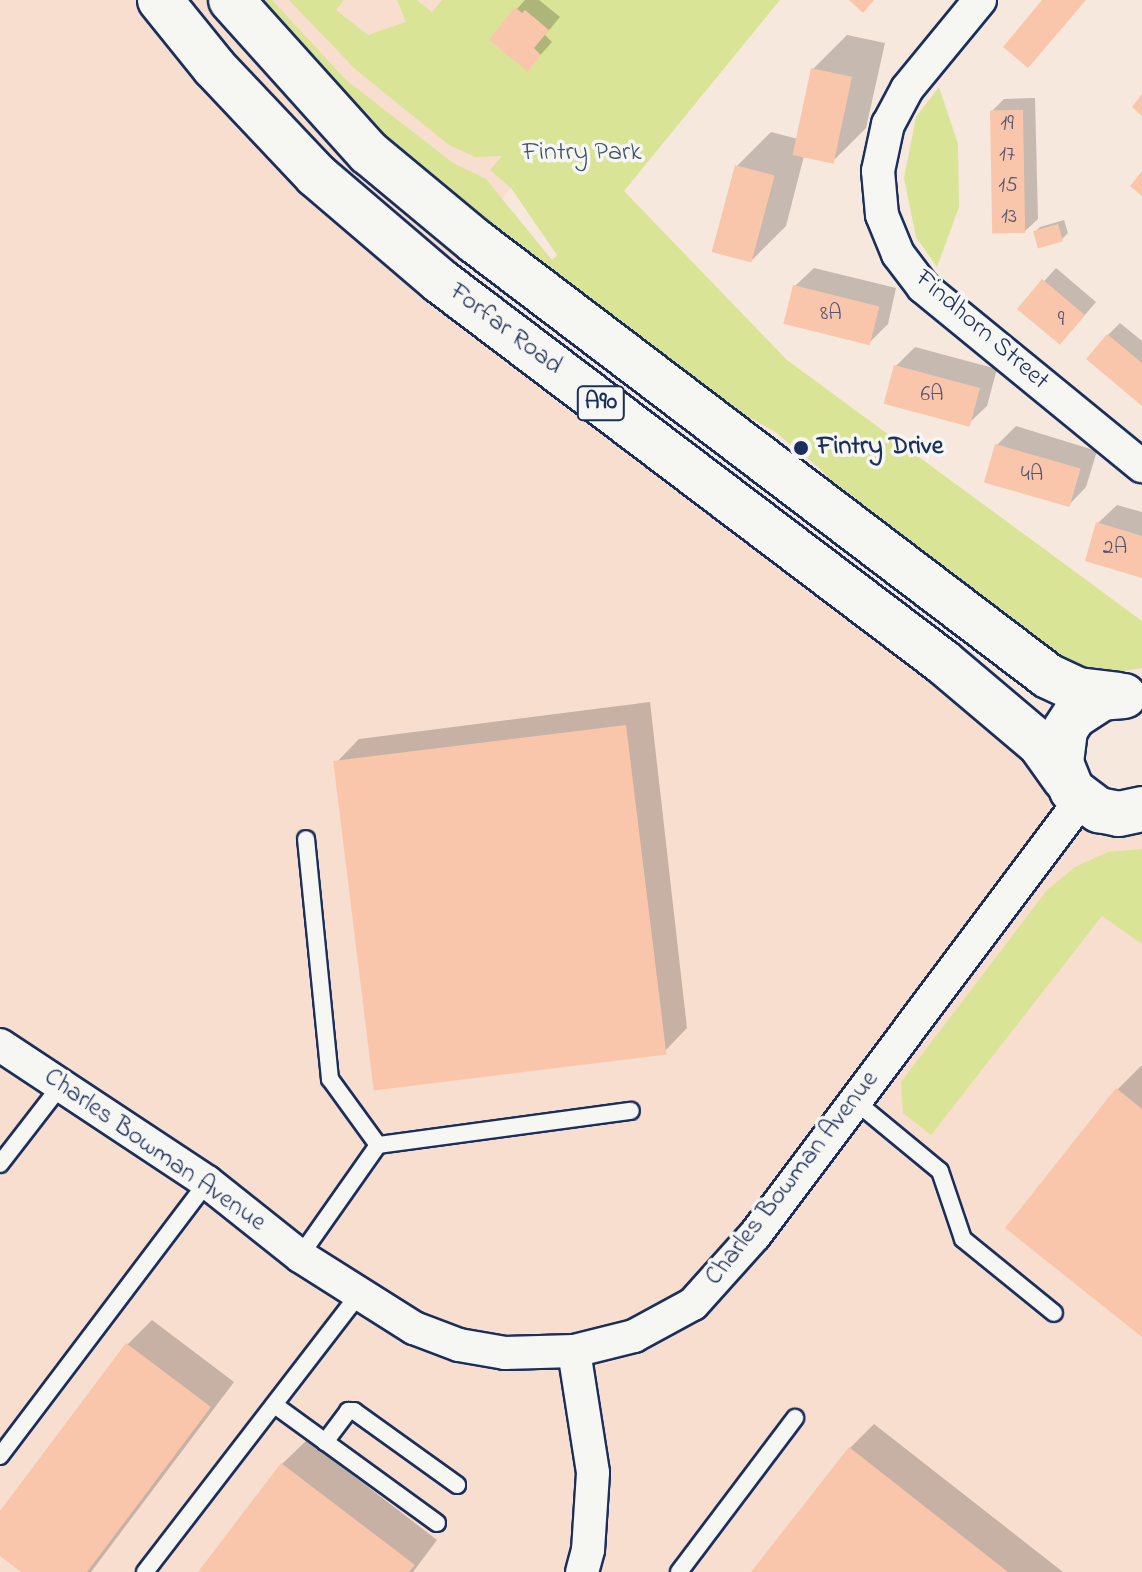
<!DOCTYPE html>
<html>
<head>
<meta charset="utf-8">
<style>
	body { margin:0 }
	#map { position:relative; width:1142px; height:1572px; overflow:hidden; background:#f7e8dd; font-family:"Indie Flower",sans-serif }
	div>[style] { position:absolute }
	.built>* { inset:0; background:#f8dece }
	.green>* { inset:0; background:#d9e496 }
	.shadow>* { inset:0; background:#0003 }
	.building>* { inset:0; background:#fac6ab; transform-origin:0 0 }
	.roads { filter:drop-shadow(2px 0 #1b2f5e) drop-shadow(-2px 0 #1b2f5e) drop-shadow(0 2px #1b2f5e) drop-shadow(0 -2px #1b2f5e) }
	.service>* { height:16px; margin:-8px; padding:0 8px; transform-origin:8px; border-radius:8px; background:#f6f6f2 }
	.minor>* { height:32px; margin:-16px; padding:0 16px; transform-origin:16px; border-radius:16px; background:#f6f6f2 }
	.trunk>* { height:44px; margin:-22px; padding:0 22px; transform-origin:22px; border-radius:22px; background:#f6f6f2 }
	.dots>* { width:22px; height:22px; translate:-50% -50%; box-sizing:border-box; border:4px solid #f6f6f2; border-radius:50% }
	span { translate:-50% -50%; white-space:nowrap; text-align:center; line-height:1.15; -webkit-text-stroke:7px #f6f6f2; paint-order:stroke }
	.number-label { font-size:22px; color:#535571 }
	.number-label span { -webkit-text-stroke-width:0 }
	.shield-label span { padding:2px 6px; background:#f6f6f2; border:2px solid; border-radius:6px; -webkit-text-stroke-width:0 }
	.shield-label { font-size:24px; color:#1b2f5e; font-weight:700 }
	.park-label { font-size:26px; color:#415369 }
	.street-label { font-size:26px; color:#1b2f5e }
	.poi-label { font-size:26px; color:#1b2f5e; font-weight:700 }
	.left { translate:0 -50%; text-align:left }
</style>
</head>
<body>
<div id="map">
	<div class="built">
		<i style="clip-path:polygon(0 0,638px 0,551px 105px,491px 169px,511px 188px,440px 281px,1066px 779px,1142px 806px,1142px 1572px,0 1572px)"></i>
	</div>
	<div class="green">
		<i style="clip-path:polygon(253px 0,272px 0,346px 80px,453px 163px,486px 179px,552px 260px,557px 255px,511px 188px,490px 170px,502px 156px,475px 157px,449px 145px,355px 69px,289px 0,344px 0,336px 10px,368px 35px,406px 22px,397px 0,417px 0,432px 12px,442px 0,780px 0,624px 191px,787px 360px,1142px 621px,1142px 668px,1102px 675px,1014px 636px,868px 520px,819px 468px,774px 431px,693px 387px,421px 175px,331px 91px)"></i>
		<i style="clip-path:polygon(939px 87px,958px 144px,959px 207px,937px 267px,916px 237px,904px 178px,916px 117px)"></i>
		<i style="clip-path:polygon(1142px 849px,1142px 944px,1102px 916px,931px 1135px,903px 1113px,901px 1082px,1047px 890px,1075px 867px,1108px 852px)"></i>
	</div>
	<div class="shadow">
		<i style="clip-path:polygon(525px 0,539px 0,560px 17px,545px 35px,552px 42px,528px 69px,517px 9px)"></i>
		<i style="clip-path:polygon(847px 35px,885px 43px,866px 128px,832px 162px,804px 156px,786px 226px,752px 260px,737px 166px,771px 132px,798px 139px,813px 69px)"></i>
		<i style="clip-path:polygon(1035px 98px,1038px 219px,1025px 231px,992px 111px,1004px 99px)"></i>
		<i style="clip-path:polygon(1064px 220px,1068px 233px,1062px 239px,1035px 232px,1040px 227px)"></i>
		<i style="clip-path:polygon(814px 268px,896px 288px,888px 324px,869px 343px,795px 286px)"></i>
		<i style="clip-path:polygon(1056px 268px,1096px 302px,1072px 330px,1020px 308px)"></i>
		<i style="clip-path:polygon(1120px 323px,1142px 341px,1142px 404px,1108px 335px)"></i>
		<i style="clip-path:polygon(915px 347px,997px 369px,987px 406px,968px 424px,896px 366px)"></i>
		<i style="clip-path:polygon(1016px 426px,1097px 451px,1086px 487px,1068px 506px,997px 445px)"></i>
		<i style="clip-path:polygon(1117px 505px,1142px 512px,1142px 576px,1098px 523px)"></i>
		<i style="clip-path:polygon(650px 702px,687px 1028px,663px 1053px,335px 764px,359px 739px)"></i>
		<i style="clip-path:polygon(1141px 1066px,1142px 1066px,1142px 1334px,1117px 1090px)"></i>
		<i style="clip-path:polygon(152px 1320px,234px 1382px,91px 1572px,24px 1572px,0 1554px,0 1514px,128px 1344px)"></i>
		<i style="clip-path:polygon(874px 1424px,1063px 1572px,754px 1572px,850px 1448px)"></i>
		<i style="clip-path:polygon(307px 1440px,437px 1540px,413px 1572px,201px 1572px,282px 1464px)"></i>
	</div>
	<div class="building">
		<i style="clip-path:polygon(849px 0,874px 0,863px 13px)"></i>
		<i style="clip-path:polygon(1042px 0,1086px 0,1028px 68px,1003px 47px)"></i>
		<i style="clip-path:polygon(515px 7px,522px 13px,525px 10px,549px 30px,534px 48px,541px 55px,528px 72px,489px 40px)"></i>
		<i style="left:811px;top:68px;width:42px;height:89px;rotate:12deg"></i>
		<i style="clip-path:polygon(1142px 94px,1142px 116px,1132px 107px)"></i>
		<i style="left:1023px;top:110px;width:123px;height:33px;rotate:89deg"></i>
		<i style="left:735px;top:165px;width:41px;height:90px;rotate:15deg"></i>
		<i style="clip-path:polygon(1142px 171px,1142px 196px,1130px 186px)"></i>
		<i style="left:1058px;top:224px;width:18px;height:26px;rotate:74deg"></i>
		<i style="left:1042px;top:279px;width:56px;height:39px;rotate:40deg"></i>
		<i style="left:793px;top:285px;width:89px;height:40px;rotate:14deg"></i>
		<i style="clip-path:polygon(1107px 334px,1142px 363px,1142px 406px,1086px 359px)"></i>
		<i style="left:894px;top:365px;width:89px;height:40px;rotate:15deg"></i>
		<i style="left:995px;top:444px;width:89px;height:40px;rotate:16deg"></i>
		<i style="clip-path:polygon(1096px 522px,1142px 536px,1142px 578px,1085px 561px)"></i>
		<i style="left:626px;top:725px;width:332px;height:295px;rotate:83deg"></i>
		<i style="clip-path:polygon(1116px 1088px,1142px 1109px,1142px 1337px,1005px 1228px)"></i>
		<i style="clip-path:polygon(126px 1343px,211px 1407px,87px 1572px,21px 1572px,0 1556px,0 1511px)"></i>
		<i style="clip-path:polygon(849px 1447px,1008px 1572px,751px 1572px)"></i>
		<i style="clip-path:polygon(281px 1463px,415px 1565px,409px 1572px,198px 1572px)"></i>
	</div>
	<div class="roads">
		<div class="service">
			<i style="left:855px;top:1101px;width:110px;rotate:39.5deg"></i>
			<i style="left:940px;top:1171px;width:72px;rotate:71.3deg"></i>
			<i style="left:963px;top:1239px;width:117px;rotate:39.1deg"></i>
			<i style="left:378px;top:1145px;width:255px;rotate:-7.7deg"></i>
			<i style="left:0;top:1164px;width:100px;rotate:-52.3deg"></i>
			<i style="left:300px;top:1256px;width:136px;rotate:-54.9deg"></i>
			<i style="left:378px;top:1145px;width:82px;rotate:-126deg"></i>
			<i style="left:330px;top:1079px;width:241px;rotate:-95.7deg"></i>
			<i style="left:276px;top:1406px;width:199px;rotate:36deg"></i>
			<i style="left:325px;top:1442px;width:39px;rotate:-53deg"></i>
			<i style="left:348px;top:1411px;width:6px"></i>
			<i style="left:354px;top:1411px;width:127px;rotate:35.7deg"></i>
			<i style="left:0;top:1456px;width:343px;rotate:-52.9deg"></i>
			<i style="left:145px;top:1572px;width:349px;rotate:-52.4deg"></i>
			<i style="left:679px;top:1572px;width:193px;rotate:-53deg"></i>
		</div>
		<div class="minor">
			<i style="left:980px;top:0;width:115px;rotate:129.4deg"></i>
			<i style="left:907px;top:89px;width:40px;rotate:118deg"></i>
			<i style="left:888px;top:124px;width:48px;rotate:102deg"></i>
			<i style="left:878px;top:171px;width:44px;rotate:84.8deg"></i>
			<i style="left:882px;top:215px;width:42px;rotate:67.7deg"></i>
			<i style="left:898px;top:254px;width:41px;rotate:52.9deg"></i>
			<i style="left:923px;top:287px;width:283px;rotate:39.3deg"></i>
			<i style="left:0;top:1045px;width:248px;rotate:33.5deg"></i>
			<i style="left:207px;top:1182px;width:119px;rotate:38.5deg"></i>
			<i style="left:300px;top:1256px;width:135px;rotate:32.3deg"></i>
			<i style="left:414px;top:1328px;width:48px;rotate:20.7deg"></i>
			<i style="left:459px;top:1345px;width:47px;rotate:9.9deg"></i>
			<i style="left:505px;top:1353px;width:69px;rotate:-1.7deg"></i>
			<i style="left:574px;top:1351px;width:62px;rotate:-14deg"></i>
			<i style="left:634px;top:1336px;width:67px;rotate:-28.5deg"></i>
			<i style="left:693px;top:1304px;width:93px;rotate:-48.1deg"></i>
			<i style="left:755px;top:1235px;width:544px;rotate:-53.15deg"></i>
			<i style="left:574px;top:1351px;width:123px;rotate:81.1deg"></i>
			<i style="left:593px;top:1473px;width:77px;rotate:93.7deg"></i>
			<i style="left:588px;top:1550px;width:23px;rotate:105deg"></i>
		</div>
		<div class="trunk">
			<i style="left:160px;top:0;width:86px;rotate:51.1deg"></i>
			<i style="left:214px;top:67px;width:149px;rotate:46.6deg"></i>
			<i style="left:316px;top:175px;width:163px;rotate:40.5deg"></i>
			<i style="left:440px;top:281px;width:631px;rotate:37.14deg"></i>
			<i style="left:943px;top:662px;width:127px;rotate:40.2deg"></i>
			<i style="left:1040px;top:744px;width:43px;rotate:54.5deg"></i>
			<i style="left:231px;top:0;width:206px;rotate:48deg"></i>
			<i style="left:369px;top:153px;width:138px;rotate:39.7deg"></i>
			<i style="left:475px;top:241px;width:719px;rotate:37.2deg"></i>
			<i style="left:1048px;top:676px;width:33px;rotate:25deg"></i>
			<i style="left:1078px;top:690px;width:40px;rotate:7.1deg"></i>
			<i style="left:1124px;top:696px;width:22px;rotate:175deg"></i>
			<i style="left:1102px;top:698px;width:33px;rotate:147deg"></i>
			<i style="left:1074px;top:716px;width:17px;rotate:123deg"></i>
			<i style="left:1065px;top:730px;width:33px;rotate:97deg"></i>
			<i style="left:1061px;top:763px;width:29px;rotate:68deg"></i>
			<i style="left:1072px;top:790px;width:34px;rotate:37deg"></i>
			<i style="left:1099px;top:810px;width:20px;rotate:11deg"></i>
			<i style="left:1119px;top:814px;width:24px;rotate:-12deg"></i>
		</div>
	</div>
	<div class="dots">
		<i style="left:801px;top:448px;background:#1b2f5e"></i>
	</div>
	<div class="number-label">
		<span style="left:1007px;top:125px">19</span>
		<span style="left:1007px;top:156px">17</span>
		<span style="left:1008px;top:187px">15</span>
		<span style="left:1009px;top:218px">13</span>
		<span style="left:831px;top:315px">8A</span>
		<span style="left:1061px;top:321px">9</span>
		<span style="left:932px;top:396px">6A</span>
		<span style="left:1032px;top:476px">4A</span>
		<span style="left:1115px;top:549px">2A</span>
	</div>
	<div class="shield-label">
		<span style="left:601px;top:403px">A90</span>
	</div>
	<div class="park-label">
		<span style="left:582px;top:154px">Fintry Park</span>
	</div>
	<div class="street-label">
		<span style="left:505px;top:330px;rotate:37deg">Forfar Road</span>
		<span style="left:981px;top:331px;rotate:41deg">Findhorn Street</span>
		<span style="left:154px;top:1151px;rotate:35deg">Charles Bowman Avenue</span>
		<span style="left:793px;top:1179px;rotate:-52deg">Charles Bowman Avenue</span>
	</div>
	<div class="poi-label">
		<span class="left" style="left:817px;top:448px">Fintry Drive</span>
	</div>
</div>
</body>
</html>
